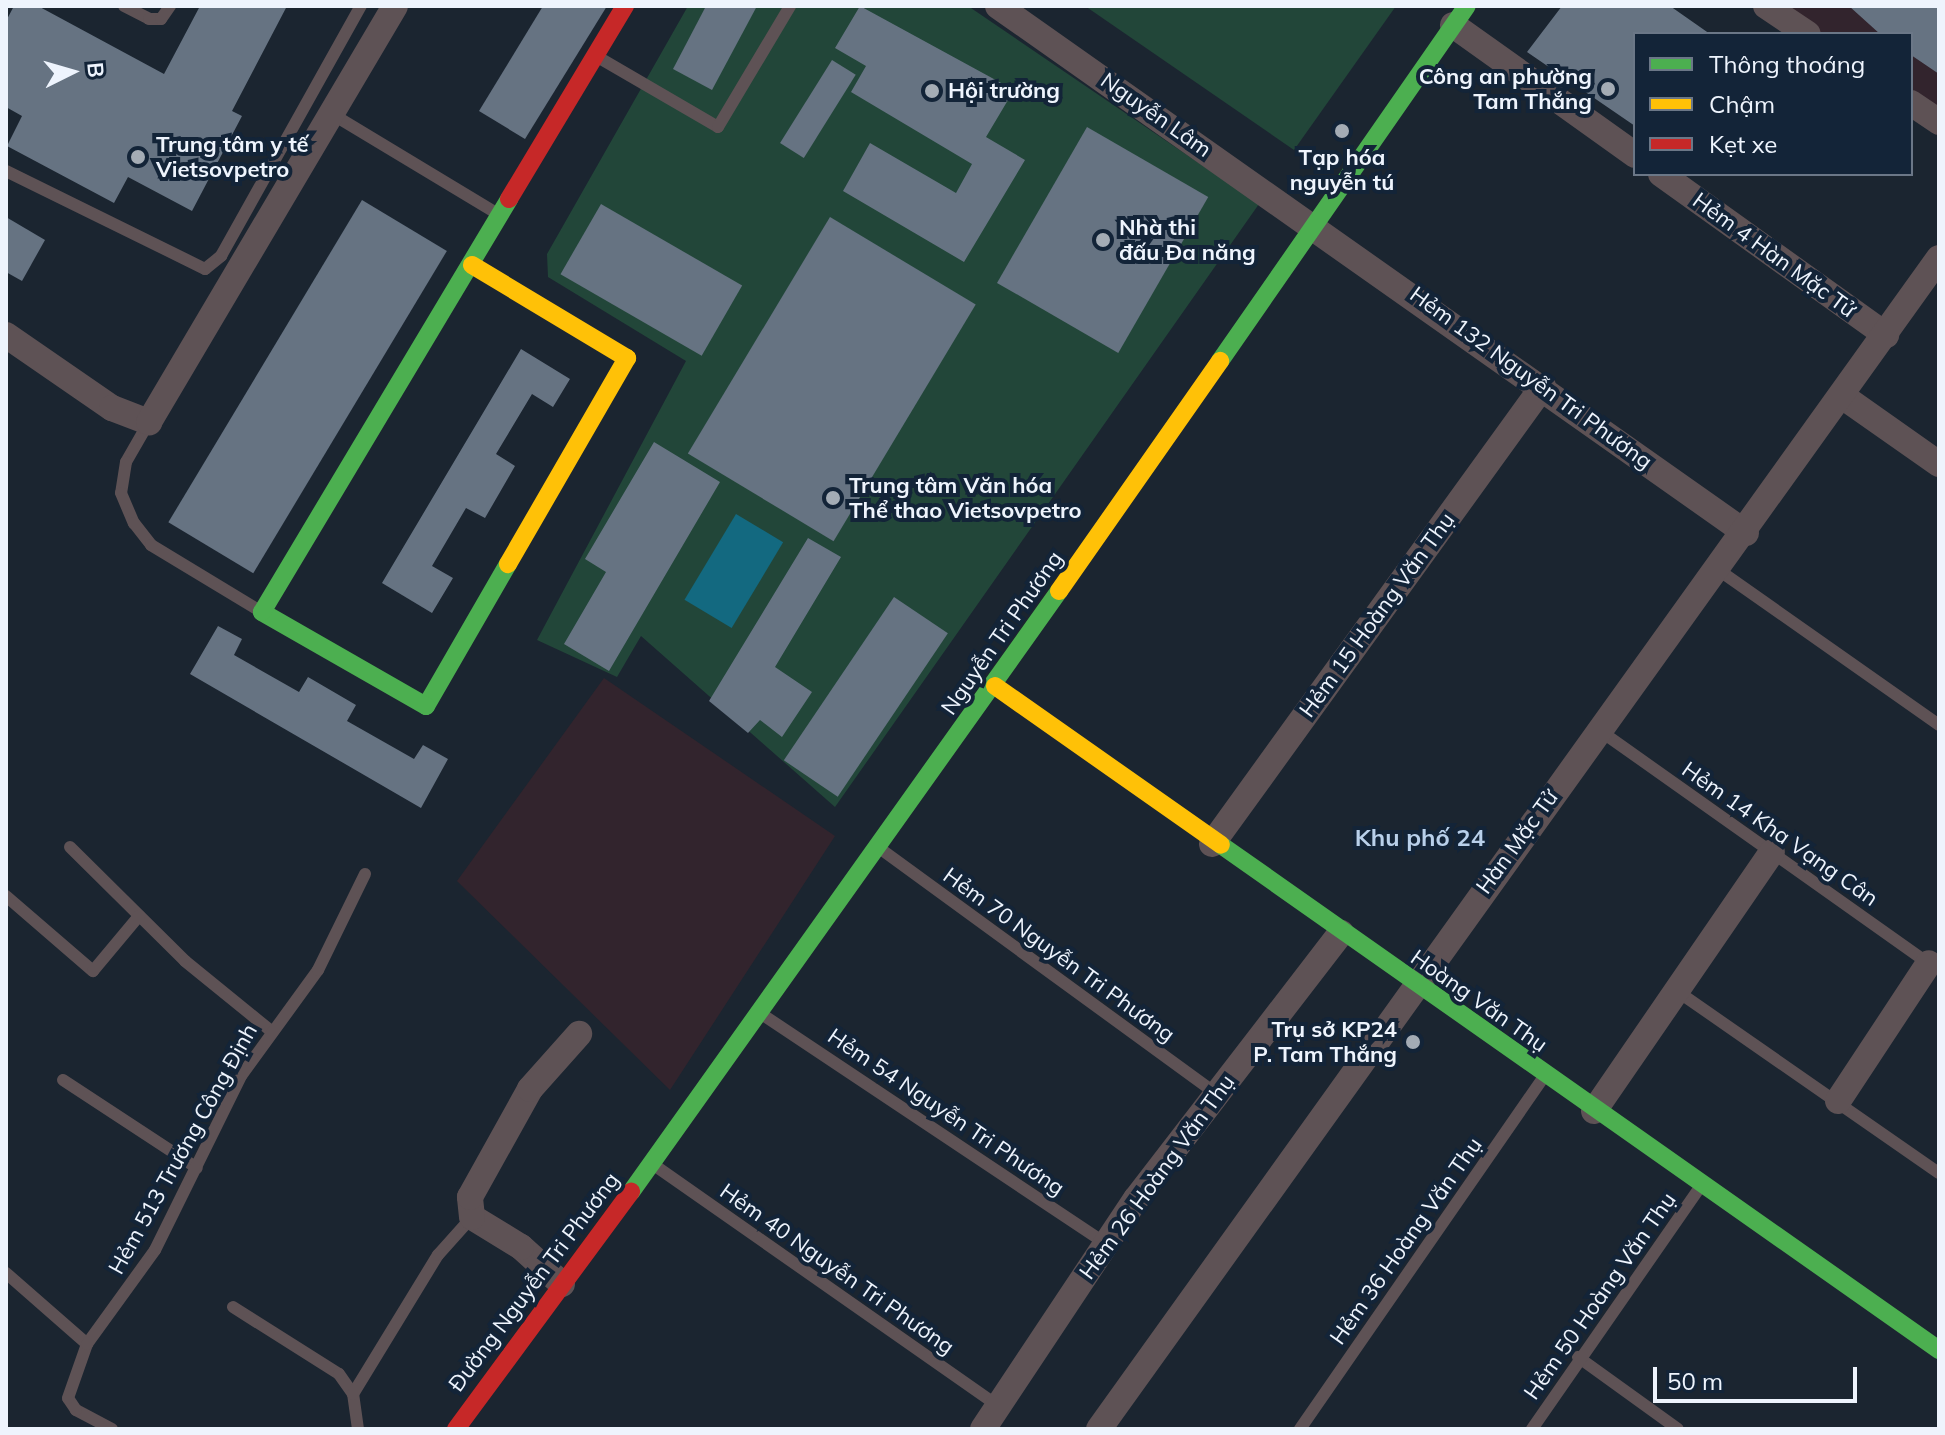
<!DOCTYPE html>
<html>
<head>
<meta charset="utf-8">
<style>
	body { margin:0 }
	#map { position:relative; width:1945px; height:1435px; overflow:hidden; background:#1b2530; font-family:Mulish,sans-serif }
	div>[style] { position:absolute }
	.commercial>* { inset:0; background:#32242d }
	.green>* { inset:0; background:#224639 }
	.water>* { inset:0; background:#136980; transform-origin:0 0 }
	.building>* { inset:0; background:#667382; transform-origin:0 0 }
	.lane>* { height:12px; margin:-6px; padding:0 6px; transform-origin:6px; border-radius:6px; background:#5e5255 }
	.street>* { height:26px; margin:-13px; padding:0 13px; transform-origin:13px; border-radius:13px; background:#5e5255 }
	.fast>* { height:18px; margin:-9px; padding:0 9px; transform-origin:9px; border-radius:9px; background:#4caf50 }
	.slow>* { height:18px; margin:-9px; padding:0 9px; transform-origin:9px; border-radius:9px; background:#ffc107 }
	.jam>* { height:18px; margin:-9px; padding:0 9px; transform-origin:9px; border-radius:9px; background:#c62828 }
	.dots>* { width:22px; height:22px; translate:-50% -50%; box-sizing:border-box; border:4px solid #132438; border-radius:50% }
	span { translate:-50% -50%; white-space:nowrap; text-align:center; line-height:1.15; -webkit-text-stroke:8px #132438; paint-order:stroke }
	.poi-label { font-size:22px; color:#eef4fd; font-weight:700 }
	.right { translate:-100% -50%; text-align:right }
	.left { translate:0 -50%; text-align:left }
	.street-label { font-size:22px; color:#eef4fd }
	.neighbourhood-label { font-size:24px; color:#b9d0ea; font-weight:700 }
	.frame { position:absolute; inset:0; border:8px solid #eef4fd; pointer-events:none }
	.legend { position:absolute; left:1633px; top:32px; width:280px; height:144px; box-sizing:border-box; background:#132438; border:2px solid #6b7787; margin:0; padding:10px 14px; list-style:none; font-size:24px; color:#eef4fd }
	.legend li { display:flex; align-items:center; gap:16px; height:40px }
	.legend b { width:40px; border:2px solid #6b7787 }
	.north { position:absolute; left:32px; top:32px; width:80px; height:80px; -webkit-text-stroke:6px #132438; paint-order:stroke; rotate:85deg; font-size:22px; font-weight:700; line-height:32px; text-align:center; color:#eef4fd }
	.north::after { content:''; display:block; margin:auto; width:28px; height:36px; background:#eef4fd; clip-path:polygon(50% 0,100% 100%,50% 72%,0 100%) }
	.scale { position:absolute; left:1653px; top:1367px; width:204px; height:36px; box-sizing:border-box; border:4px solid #eef4fd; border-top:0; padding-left:10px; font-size:24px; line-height:28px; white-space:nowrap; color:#eef4fd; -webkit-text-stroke:6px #132438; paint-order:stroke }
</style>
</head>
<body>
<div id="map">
	<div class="commercial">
		<i style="clip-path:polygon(1766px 6px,1939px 6px,1939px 123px,1911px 104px,1911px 34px,1807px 34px)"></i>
		<i style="clip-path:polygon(604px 678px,835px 836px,670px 1090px,457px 881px)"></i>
	</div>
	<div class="green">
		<i style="clip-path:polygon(688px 6px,968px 6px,1259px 204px,835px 807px,641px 636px,617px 677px,537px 640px,686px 361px,548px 277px,547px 254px)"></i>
		<i style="clip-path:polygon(1085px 6px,1396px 6px,1294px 150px)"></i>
	</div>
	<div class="water">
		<i style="left:736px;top:514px;width:55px;height:100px;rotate:31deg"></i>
	</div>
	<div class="building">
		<i style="clip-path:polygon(14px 6px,38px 6px,164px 74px,200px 6px,287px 6px,232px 111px,242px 116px,192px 211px,128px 177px,114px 203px,7px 146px,22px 116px,6px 107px,6px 21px)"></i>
		<i style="clip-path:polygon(543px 6px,607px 6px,525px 139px,479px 111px)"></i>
		<i style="clip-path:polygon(706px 6px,757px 6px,712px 90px,673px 69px)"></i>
		<i style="clip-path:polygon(860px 6px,1014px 90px,986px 137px,1025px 160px,964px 262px,843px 191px,870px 143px,956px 193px,972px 164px,851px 92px,866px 66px,835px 48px)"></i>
		<i style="clip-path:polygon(1562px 6px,1670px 6px,1710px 34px,1635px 34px,1635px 126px,1527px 52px)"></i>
		<i style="clip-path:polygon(1849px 6px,1939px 6px,1939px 74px,1911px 55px,1911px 34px,1880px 34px)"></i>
		<i style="left:832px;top:60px;width:28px;height:98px;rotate:32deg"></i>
		<i style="left:1087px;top:127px;width:140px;height:180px;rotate:30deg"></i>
		<i style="left:362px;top:200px;width:99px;height:376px;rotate:31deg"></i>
		<i style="left:601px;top:204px;width:163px;height:81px;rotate:30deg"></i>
		<i style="clip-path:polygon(6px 217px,45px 240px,22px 281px,6px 272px)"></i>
		<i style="left:830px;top:217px;width:170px;height:276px;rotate:31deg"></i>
		<i style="clip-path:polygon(521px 349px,570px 379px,553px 407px,532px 394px,496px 454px,515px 466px,485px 518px,466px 508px,432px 566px,453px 578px,432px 613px,382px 583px)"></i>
		<i style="clip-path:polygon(654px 442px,720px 482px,609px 671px,564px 644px,606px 572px,585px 559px)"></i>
		<i style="clip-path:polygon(808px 538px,841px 557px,775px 667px,812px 692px,782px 737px,760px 720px,748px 733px,709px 701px)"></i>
		<i style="left:894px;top:597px;width:65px;height:197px;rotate:34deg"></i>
		<i style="clip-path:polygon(218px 626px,242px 639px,234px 655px,299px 692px,308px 677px,356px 705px,347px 721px,414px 759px,423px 745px,448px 759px,421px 808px,190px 674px)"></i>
	</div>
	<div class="lane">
		<i style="left:124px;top:6px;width:28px;rotate:27deg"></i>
		<i style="left:149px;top:19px;width:12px"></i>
		<i style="left:161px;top:19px;width:16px;rotate:-55deg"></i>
		<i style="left:596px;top:56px;width:141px;rotate:30.2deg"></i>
		<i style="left:718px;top:127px;width:141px;rotate:-59.2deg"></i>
		<i style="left:332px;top:114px;width:194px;rotate:31.1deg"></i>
		<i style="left:6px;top:171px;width:222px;rotate:26.2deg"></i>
		<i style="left:205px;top:269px;width:21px;rotate:-39deg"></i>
		<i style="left:221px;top:256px;width:287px;rotate:-60.8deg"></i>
		<i style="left:149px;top:422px;width:46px;rotate:119.9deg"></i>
		<i style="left:126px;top:462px;width:31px;rotate:99deg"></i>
		<i style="left:121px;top:493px;width:33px;rotate:67deg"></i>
		<i style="left:134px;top:523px;width:28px;rotate:52deg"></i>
		<i style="left:151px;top:545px;width:127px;rotate:31.2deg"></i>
		<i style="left:1720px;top:571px;width:268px;rotate:35.1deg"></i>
		<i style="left:1599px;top:730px;width:405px;rotate:35.3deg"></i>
		<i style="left:70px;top:847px;width:162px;rotate:44.7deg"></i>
		<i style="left:185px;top:961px;width:111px;rotate:39.1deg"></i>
		<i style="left:882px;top:850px;width:414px;rotate:36.1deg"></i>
		<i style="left:6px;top:896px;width:115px;rotate:40.8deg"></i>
		<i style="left:93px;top:971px;width:72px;rotate:-50.1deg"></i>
		<i style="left:1677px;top:991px;width:319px;rotate:34.8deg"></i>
		<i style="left:763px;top:1015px;width:412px;rotate:33.7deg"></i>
		<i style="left:63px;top:1080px;width:160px;rotate:33.3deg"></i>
		<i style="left:654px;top:1165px;width:420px;rotate:35deg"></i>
		<i style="left:6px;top:1273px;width:108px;rotate:41.2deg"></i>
		<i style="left:233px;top:1307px;width:125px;rotate:32.3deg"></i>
		<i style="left:339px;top:1374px;width:24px;rotate:55deg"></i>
		<i style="left:1578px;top:1357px;width:123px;rotate:35.8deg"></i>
		<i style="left:112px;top:1429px;width:41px;rotate:-152.2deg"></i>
		<i style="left:76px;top:1410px;width:14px;rotate:-124deg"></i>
		<i style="left:68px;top:1398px;width:57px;rotate:-70.6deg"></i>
		<i style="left:87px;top:1344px;width:116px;rotate:-54.1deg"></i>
		<i style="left:155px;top:1250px;width:194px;rotate:-63.7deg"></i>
		<i style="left:241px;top:1076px;width:131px;rotate:-54deg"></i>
		<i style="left:318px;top:970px;width:107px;rotate:-63.9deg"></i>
		<i style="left:358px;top:1429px;width:35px;rotate:-98deg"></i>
		<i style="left:353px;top:1394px;width:163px;rotate:-58.6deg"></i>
		<i style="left:438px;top:1255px;width:51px;rotate:-48.2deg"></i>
		<i style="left:1300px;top:1429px;width:428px;rotate:-55.3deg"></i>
		<i style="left:1532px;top:1429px;width:296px;rotate:-55.2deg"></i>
	</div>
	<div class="street">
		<i style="left:998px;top:6px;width:915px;rotate:35.17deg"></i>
		<i style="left:1766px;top:6px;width:50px;rotate:33.7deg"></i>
		<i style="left:1453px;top:25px;width:224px;rotate:35.5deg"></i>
		<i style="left:1911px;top:103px;width:34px;rotate:34deg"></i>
		<i style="left:1661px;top:174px;width:277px;rotate:35.6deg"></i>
		<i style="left:6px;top:335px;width:129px;rotate:34.6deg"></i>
		<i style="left:112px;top:408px;width:40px;rotate:21deg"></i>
		<i style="left:149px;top:422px;width:483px;rotate:-59.4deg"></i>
		<i style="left:1845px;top:398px;width:115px;rotate:35.1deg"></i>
		<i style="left:1212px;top:844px;width:565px;rotate:-54.14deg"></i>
		<i style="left:1838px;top:1101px;width:165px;rotate:-56.6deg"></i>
		<i style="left:1594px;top:1111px;width:314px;rotate:-55.5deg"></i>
		<i style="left:562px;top:1284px;width:55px;rotate:-137.9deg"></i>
		<i style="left:521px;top:1247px;width:57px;rotate:-148.5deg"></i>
		<i style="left:472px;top:1217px;width:20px;rotate:-96deg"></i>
		<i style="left:470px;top:1197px;width:124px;rotate:-60.9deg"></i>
		<i style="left:530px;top:1089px;width:74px;rotate:-48.3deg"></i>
		<i style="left:983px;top:1429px;width:276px;rotate:-56.4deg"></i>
		<i style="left:1136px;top:1199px;width:336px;rotate:-52.4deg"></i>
		<i style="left:1099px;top:1429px;width:1441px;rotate:-54.35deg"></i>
	</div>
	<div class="fast">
		<i style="left:1220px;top:361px;width:432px;rotate:-55.2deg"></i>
		<i style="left:508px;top:564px;width:164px;rotate:120deg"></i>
		<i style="left:426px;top:706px;width:189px;rotate:-150.2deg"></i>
		<i style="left:262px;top:612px;width:481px;rotate:-59.1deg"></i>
		<i style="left:1221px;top:845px;width:878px;rotate:35.12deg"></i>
		<i style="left:631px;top:1192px;width:738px;rotate:-54.54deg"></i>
	</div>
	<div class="slow">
		<i style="left:472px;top:265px;width:181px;rotate:31deg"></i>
		<i style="left:627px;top:358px;width:238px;rotate:120deg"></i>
		<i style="left:1059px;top:591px;width:281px;rotate:-55deg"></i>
		<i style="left:995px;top:686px;width:276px;rotate:35.1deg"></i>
	</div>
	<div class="jam">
		<i style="left:509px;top:199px;width:225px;rotate:-59deg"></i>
		<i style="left:456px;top:1429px;width:295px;rotate:-53.6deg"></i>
	</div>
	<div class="dots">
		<i style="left:1608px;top:89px;background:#a4acb5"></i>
		<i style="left:932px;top:91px;background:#a4acb5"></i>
		<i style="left:1342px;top:131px;background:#a4acb5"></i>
		<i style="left:138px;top:157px;background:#a4acb5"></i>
		<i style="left:1103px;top:240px;background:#a4acb5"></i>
		<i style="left:833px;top:498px;background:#a4acb5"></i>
		<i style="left:1413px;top:1042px;background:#a4acb5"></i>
	</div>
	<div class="poi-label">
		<span class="right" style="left:1592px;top:89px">Công an phường<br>Tam Thắng</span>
		<span class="left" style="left:948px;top:91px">Hội trường</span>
		<span class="left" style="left:156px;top:157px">Trung tâm y tế<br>Vietsovpetro</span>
		<span style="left:1342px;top:170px">Tạp hóa<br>nguyễn tú</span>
		<span class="left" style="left:1119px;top:240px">Nhà thi<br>đấu Đa năng</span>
		<span class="left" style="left:849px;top:498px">Trung tâm Văn hóa<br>Thể thao Vietsovpetro</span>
		<span class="right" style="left:1397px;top:1042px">Trụ sở KP24<br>P. Tam Thắng</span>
	</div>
	<div class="street-label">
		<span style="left:1156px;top:115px;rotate:35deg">Nguyễn Lâm</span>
		<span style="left:1774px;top:255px;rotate:36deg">Hẻm 4 Hàn Mặc Tử</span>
		<span style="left:1531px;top:378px;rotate:36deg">Hẻm 132 Nguyễn Tri Phương</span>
		<span style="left:1377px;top:615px;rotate:-54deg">Hẻm 15 Hoàng Văn Thụ</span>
		<span style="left:1002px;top:633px;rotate:-55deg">Nguyễn Tri Phương</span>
		<span style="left:1780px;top:834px;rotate:35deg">Hẻm 14 Kha Vạng Cân</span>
		<span style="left:1517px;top:842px;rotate:-54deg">Hàn Mặc Tử</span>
		<span style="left:1059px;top:955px;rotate:36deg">Hẻm 70 Nguyễn Tri Phương</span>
		<span style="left:1479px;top:1001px;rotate:35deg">Hoàng Văn Thụ</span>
		<span style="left:946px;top:1112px;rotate:34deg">Hẻm 54 Nguyễn Tri Phương</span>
		<span style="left:183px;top:1149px;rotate:-61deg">Hẻm 513 Trương Công Định</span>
		<span style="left:1157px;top:1177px;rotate:-54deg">Hẻm 26 Hoàng Văn Thụ</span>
		<span style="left:1406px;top:1241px;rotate:-55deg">Hẻm 36 Hoàng Văn Thụ</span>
		<span style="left:837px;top:1269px;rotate:35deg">Hẻm 40 Nguyễn Tri Phương</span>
		<span style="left:534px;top:1282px;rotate:-53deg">Đường Nguyễn Tri Phương</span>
		<span style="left:1600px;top:1296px;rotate:-55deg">Hẻm 50 Hoàng Văn Thụ</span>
	</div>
	<div class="neighbourhood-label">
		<span style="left:1420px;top:838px">Khu phố 24</span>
	</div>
	<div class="frame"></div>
	<ul class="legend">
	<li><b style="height:10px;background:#4caf50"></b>Thông thoáng</li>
	<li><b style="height:10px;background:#ffc107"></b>Chậm</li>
	<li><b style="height:10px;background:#c62828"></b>Kẹt xe</li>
	</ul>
	<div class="north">B</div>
	<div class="scale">50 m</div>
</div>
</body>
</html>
